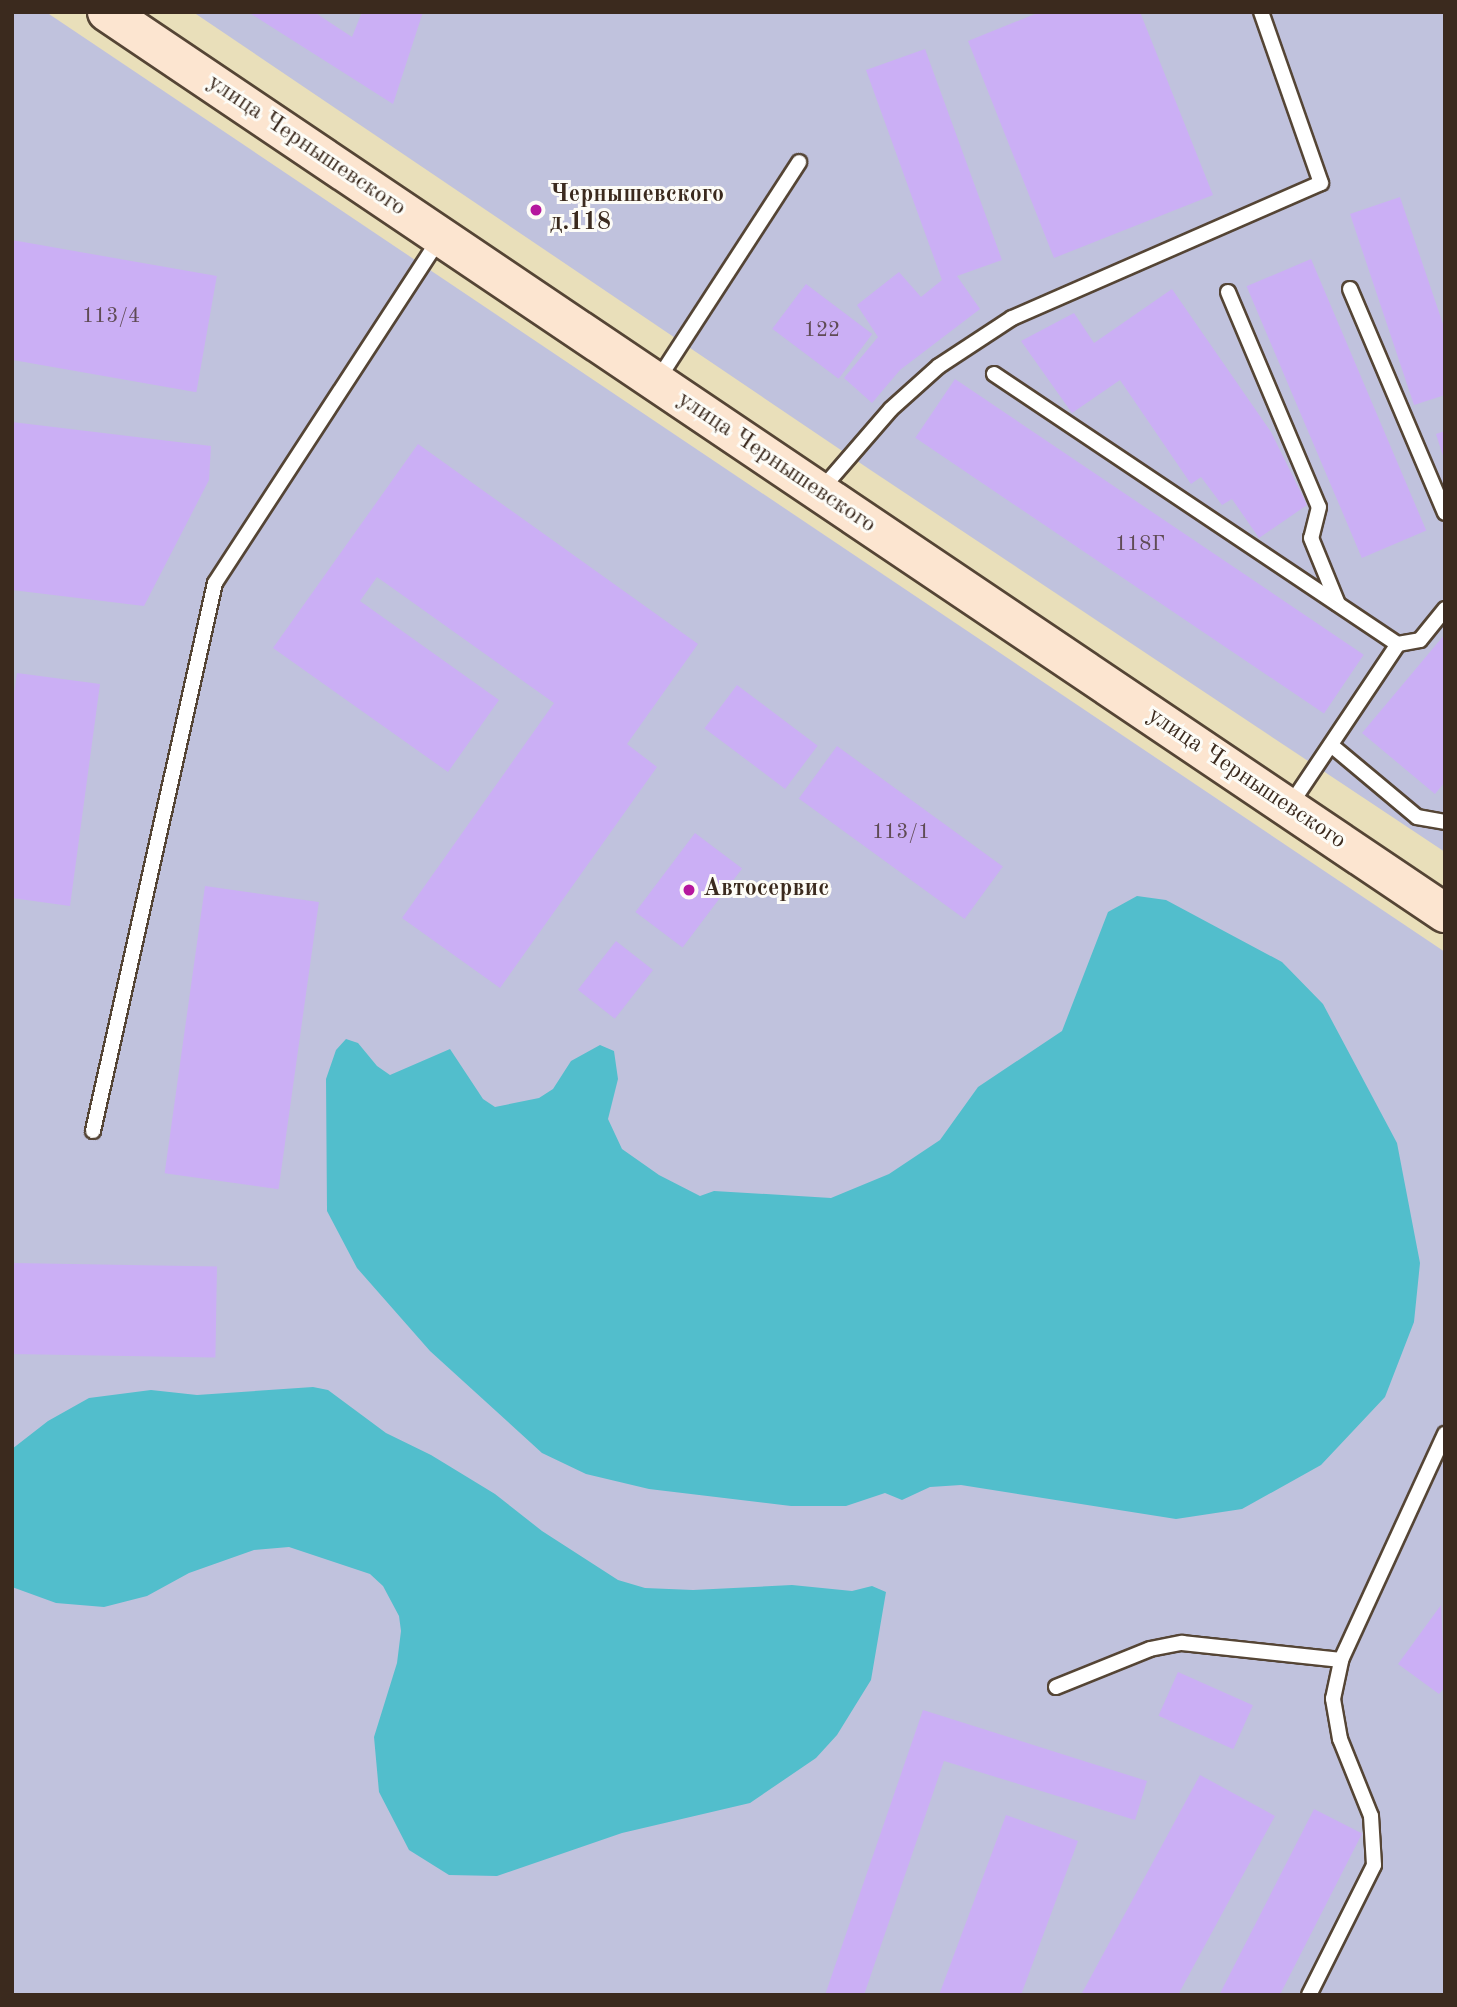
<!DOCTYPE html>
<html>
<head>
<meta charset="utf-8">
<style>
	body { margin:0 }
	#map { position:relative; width:1457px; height:2007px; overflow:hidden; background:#e9dfba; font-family:"Old Standard TT",serif }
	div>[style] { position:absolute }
	.industrial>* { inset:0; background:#c0c2dd }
	.water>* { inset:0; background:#52becc }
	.building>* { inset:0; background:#cbaff5; transform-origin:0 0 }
	.roads { filter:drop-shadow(2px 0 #554535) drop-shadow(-2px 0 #554535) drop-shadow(0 2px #554535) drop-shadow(0 -2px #554535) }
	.lane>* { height:14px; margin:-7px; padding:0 7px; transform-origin:7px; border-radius:7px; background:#fff }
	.secondary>* { height:38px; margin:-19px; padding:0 19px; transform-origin:19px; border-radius:19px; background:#fce5d0 }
	.dots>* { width:19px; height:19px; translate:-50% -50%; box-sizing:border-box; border:4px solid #fdfcf7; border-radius:50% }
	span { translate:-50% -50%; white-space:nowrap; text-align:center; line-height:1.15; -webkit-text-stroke:6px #fdfcf7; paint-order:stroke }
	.number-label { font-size:21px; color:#5f4b54 }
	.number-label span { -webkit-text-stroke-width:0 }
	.street-label { font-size:24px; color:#3b2a1e }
	.poi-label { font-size:24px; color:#3b2a1e; font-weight:700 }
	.left { translate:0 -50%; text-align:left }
	.frame { position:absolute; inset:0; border:14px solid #3b2a1e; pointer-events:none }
</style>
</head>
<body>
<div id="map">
	<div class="industrial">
		<i style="clip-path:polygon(12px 12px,46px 12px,1445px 952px,1445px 1995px,12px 1995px)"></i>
		<i style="clip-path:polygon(193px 12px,1445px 12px,1445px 852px,869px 469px)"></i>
	</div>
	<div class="water">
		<i style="clip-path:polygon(1137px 896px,1166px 900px,1282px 962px,1323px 1004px,1397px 1143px,1420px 1263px,1414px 1322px,1385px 1397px,1321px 1465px,1242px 1509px,1176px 1519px,961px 1485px,930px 1487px,902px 1500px,885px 1493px,846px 1506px,791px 1506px,649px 1489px,586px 1474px,542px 1453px,430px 1351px,357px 1268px,327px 1211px,326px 1079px,336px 1050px,346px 1039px,358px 1043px,377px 1066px,390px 1075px,450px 1049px,483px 1099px,495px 1107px,539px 1098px,553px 1089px,571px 1061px,600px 1045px,614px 1051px,618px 1079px,608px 1119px,622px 1149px,659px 1175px,700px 1196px,714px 1191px,831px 1198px,889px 1174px,940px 1140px,978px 1087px,1062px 1031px,1108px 912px)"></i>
		<i style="clip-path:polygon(313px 1387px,328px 1390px,386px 1433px,431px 1455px,495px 1494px,542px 1531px,618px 1580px,645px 1588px,693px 1590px,792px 1585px,852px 1591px,872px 1586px,886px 1592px,871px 1680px,837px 1735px,816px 1758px,750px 1803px,622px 1833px,497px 1876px,449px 1875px,409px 1850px,379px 1792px,374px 1737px,397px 1663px,401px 1631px,399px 1616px,383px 1586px,370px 1574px,289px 1547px,254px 1550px,189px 1573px,147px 1596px,104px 1607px,56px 1603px,12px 1587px,12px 1449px,48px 1421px,89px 1398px,151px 1390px,197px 1395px)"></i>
	</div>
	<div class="building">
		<i style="clip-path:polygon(248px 12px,314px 12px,352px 37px,362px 12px,423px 12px,393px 104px)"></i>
		<i style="clip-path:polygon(1040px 12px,1140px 12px,1213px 195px,1054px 258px,968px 41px)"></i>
		<i style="clip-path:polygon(925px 49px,1002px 260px,957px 276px,980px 309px,900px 370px,872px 403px,844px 378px,878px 337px,857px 305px,899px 272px,921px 297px,942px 280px,866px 70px)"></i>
		<i style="clip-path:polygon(1400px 197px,1445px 330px,1445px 395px,1414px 405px,1350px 214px)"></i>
		<i style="left:12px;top:240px;width:208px;height:118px;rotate:10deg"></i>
		<i style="left:1311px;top:259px;width:295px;height:70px;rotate:67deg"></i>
		<i style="left:806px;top:284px;width:83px;height:56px;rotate:37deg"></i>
		<i style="clip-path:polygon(1172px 289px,1271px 432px,1307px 505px,1259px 538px,1232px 499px,1222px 505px,1201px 477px,1191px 484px,1120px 380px,1072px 413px,1021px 341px,1074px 313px,1094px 343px)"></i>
		<i style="left:955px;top:379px;width:493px;height:71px;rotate:34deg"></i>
		<i style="clip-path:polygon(12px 422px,211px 446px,209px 480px,144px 606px,12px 590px)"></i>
		<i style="clip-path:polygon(1445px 431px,1445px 459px,1444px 459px,1436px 434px)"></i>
		<i style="clip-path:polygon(418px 444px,698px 644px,627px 744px,657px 767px,500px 988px,402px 918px,554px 703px,377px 577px,360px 601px,499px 700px,448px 772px,273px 648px)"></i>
		<i style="clip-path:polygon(1445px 634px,1445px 782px,1435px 794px,1362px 733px)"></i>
		<i style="clip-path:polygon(17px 673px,100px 684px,70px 906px,12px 898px,12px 706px)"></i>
		<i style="left:737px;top:685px;width:101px;height:54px;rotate:37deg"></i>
		<i style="left:837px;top:746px;width:205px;height:65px;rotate:36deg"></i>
		<i style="left:695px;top:833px;width:59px;height:99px;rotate:37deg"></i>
		<i style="left:205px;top:886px;width:115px;height:290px;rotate:8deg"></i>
		<i style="left:616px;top:941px;width:47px;height:62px;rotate:38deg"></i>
		<i style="left:12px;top:1263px;width:205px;height:91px;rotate:1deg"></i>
		<i style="clip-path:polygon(1441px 1605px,1445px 1687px,1439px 1694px,1398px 1664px)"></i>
		<i style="left:1178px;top:1672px;width:82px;height:48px;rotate:24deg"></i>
		<i style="clip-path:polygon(923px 1710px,1147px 1781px,1135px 1820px,944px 1761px,864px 1995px,825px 1995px)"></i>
		<i style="clip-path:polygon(1200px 1775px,1275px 1816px,1178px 1995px,1081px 1995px)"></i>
		<i style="left:1314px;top:1809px;width:54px;height:209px;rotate:27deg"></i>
		<i style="clip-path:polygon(1006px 1815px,1078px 1841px,1021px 1995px,939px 1995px)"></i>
	</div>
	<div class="roads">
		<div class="lane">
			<i style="left:1350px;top:289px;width:243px;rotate:67deg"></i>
			<i style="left:1228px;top:292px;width:233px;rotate:67.1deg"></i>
			<i style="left:1319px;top:507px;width:32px;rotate:104deg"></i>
			<i style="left:1311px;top:538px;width:71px;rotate:67.8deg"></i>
			<i style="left:994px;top:374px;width:486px;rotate:33.8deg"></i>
			<i style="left:1398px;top:644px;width:196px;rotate:123.8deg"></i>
			<i style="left:657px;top:381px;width:261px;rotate:-57deg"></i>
			<i style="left:820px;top:491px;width:108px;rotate:-49.1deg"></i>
			<i style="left:891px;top:409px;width:64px;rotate:-41.9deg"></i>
			<i style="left:939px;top:366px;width:87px;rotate:-33.3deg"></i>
			<i style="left:1012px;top:318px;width:337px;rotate:-23.6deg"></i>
			<i style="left:1321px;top:183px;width:181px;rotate:-109.3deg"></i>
			<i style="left:1398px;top:644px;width:22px;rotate:-10deg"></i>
			<i style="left:1420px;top:640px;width:40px;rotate:-51deg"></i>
			<i style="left:1331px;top:745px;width:112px;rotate:39.9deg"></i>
			<i style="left:1417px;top:817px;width:28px;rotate:10deg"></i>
			<i style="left:93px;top:1131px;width:561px;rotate:-77.45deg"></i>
			<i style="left:215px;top:583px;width:412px;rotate:-56.9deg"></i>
			<i style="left:1056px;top:1687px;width:101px;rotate:-22deg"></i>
			<i style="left:1150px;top:1649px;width:33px;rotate:-11deg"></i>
			<i style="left:1182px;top:1643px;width:160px;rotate:6.1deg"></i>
			<i style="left:1309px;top:1995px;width:145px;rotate:-63.4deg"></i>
			<i style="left:1374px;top:1865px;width:49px;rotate:-93.5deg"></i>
			<i style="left:1371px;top:1816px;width:83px;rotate:-111.9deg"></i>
			<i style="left:1340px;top:1739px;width:41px;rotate:-99.9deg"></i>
			<i style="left:1333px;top:1699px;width:40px;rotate:-78deg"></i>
			<i style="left:1341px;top:1660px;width:249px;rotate:-65.3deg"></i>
		</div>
		<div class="secondary">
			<i style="left:107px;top:12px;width:1613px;rotate:33.96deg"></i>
		</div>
	</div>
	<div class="dots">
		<i style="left:536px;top:210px;background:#b5179e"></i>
		<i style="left:689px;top:890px;background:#b5179e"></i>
	</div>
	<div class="number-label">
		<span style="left:111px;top:317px">113/4</span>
		<span style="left:822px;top:331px">122</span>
		<span style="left:1140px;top:545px">118Г</span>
		<span style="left:901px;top:833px">113/1</span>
	</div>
	<div class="street-label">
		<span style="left:306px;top:146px;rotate:34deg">улица Чернышевского</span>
		<span style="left:776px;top:463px;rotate:34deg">улица Чернышевского</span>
		<span style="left:1246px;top:779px;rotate:34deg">улица Чернышевского</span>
	</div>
	<div class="poi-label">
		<span class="left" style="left:550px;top:210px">Чернышевского<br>д.118</span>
		<span class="left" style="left:703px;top:890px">Автосервис</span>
	</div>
	<div class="frame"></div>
</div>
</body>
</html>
